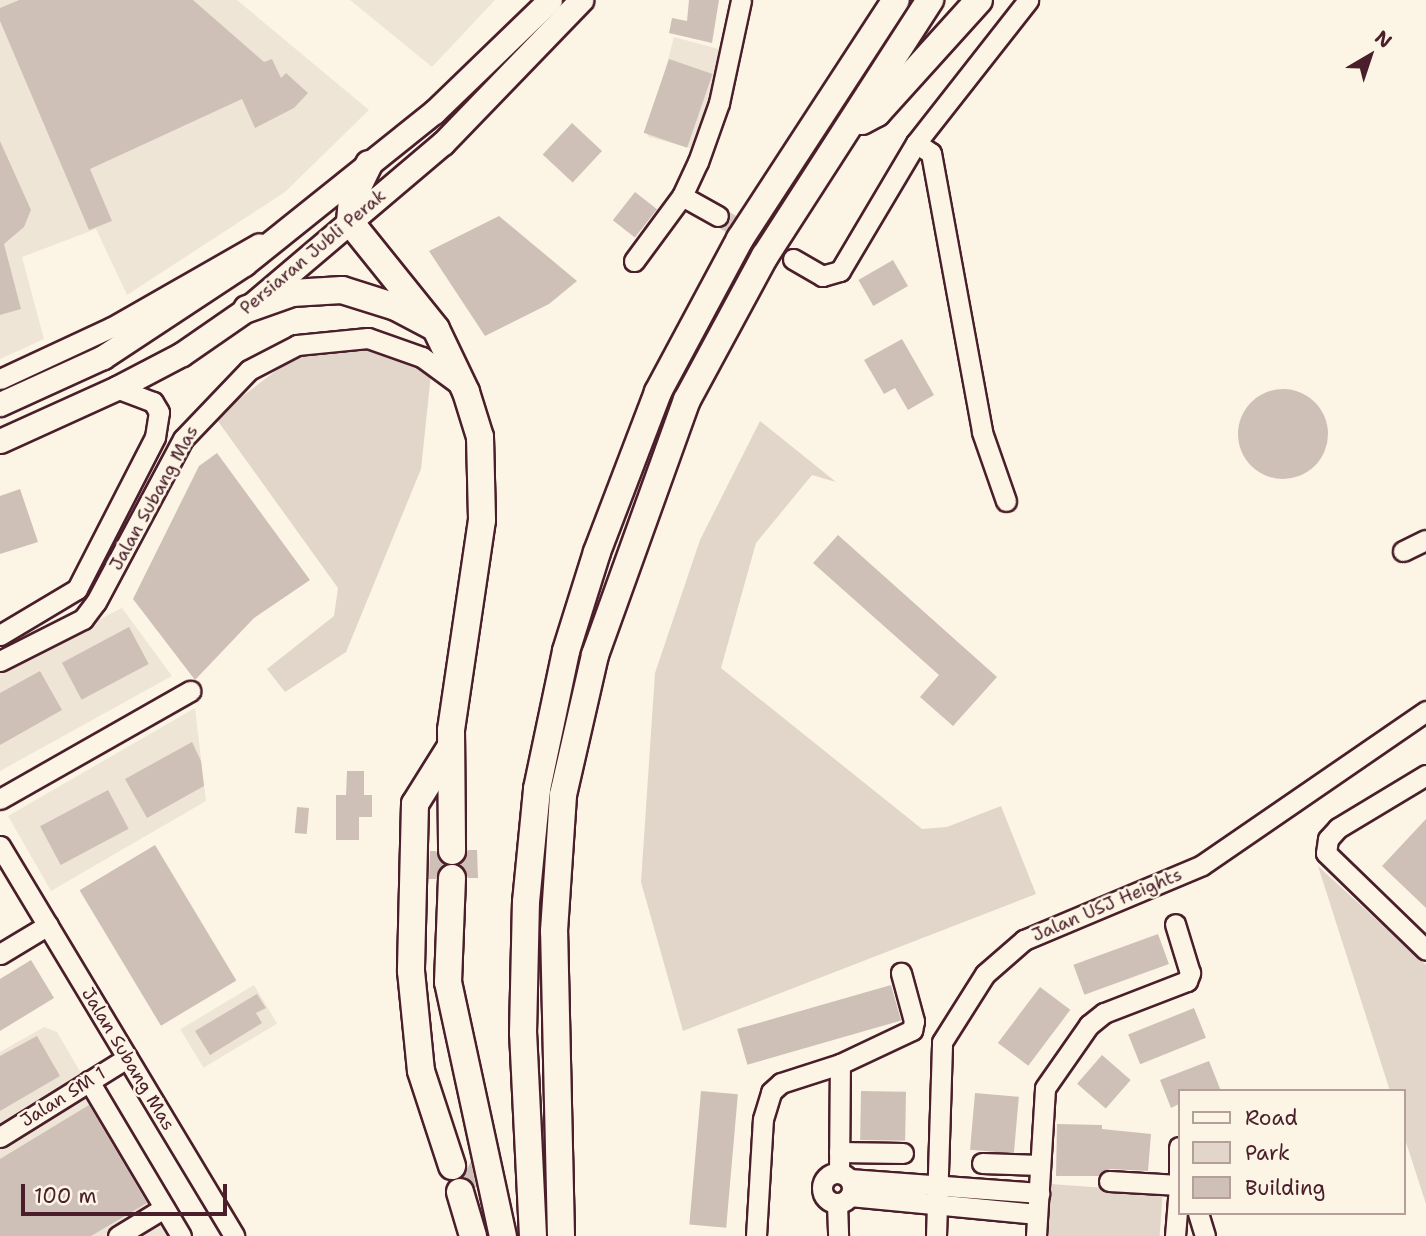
<!DOCTYPE html>
<html>
<head>
<meta charset="utf-8">
<style>
	body { margin:0 }
	#map { position:relative; width:1426px; height:1236px; overflow:hidden; background:#fcf5e5; font-family:"Shantell Sans",sans-serif }
	div>[style] { position:absolute }
	.built>* { inset:0; background:#eee5d7; transform-origin:0 0 }
	.green>* { inset:0; background:#e2d5ca; transform-origin:0 0 }
	.building>* { inset:0; background:#cfc0b7; transform-origin:0 0 }
	.round { border-radius:50% }
	.minor-tunnel>* { height:19px; margin-top:-9.5px; transform-origin:0; background:repeating-linear-gradient(90deg,#d8cac0 0 19px,transparent 0 29px) }
	.roads { filter:drop-shadow(2px 0 #4a1f2b) drop-shadow(-2px 0 #4a1f2b) drop-shadow(0 2px #4a1f2b) drop-shadow(0 -2px #4a1f2b) }
	.minor>* { height:19px; margin:-9.5px; padding:0 9.5px; transform-origin:9.5px; border-radius:9.5px; background:#fcf5e5 }
	.minor>.ring { margin:-9.5px; padding:0; box-sizing:content-box; background:none; border:19px solid #fcf5e5; border-radius:50% }
	.major>* { height:23px; margin:-11.5px; padding:0 11.5px; transform-origin:11.5px; border-radius:11.5px; background:#fcf5e5 }
	.highway>* { height:26px; margin:-13px; padding:0 13px; transform-origin:13px; border-radius:13px; background:#fcf5e5 }
	span { translate:-50% -50%; white-space:nowrap; text-align:center; line-height:1.15; -webkit-text-stroke:5px #fcf5e5; paint-order:stroke }
	.street-label { font-size:18px; color:#4a1f2b }
	.legend { position:absolute; left:1178px; top:1089px; width:228px; height:126px; box-sizing:border-box; background:#fcf5e5; border:2px solid #b59f9b; margin:0; padding:9px 12px; list-style:none; font-size:21px; color:#4a1f2b }
	.legend li { display:flex; align-items:center; gap:14px; height:35px }
	.legend b { width:35px; border:2px solid #b59f9b }
	.north { position:absolute; left:1335px; top:21px; width:70px; height:70px; -webkit-text-stroke:5px #fcf5e5; paint-order:stroke; rotate:39deg; font-size:19px; font-weight:700; line-height:28px; text-align:center; color:#4a1f2b }
	.north::after { content:''; display:block; margin:auto; width:24px; height:32px; background:#4a1f2b; clip-path:polygon(50% 0,100% 100%,50% 72%,0 100%) }
	.scale { position:absolute; left:21px; top:1184px; width:206px; height:32px; box-sizing:border-box; border:4px solid #4a1f2b; border-top:0; padding-left:9px; font-size:21px; line-height:24px; white-space:nowrap; color:#4a1f2b; -webkit-text-stroke:5px #fcf5e5; paint-order:stroke }
</style>
</head>
<body>
<div id="map">
	<div class="built">
		<i style="clip-path:polygon(0 0,237px 0,369px 110px,285px 192px,127px 295px,96px 229px,22px 257px,44px 339px,0 359px)"></i>
		<i style="clip-path:polygon(350px 0,495px 0,432px 67px)"></i>
		<i style="left:674px;top:37px;width:53px;height:103px;rotate:15deg"></i>
		<i style="clip-path:polygon(122px 608px,172px 676px,0 771px,0 670px)"></i>
		<i style="clip-path:polygon(195px 708px,206px 801px,51px 891px,8px 816px)"></i>
		<i style="left:254px;top:985px;width:45px;height:86px;rotate:59deg"></i>
		<i style="clip-path:polygon(44px 1027px,57px 1032px,176px 1236px,0 1236px,0 1052px)"></i>
	</div>
	<div class="green">
		<i style="clip-path:polygon(352px 347px,404px 359px,431px 374px,421px 469px,346px 652px,285px 692px,267px 669px,334px 616px,338px 588px,215px 417px,298px 354px)"></i>
		<i style="clip-path:polygon(760px 421px,836px 482px,812px 475px,756px 543px,721px 668px,922px 829px,947px 827px,1001px 806px,1036px 894px,683px 1031px,641px 882px,655px 673px,700px 540px)"></i>
		<i style="clip-path:polygon(1318px 866px,1426px 965px,1426px 1204px,1403px 1133px,1403px 1091px,1390px 1091px)"></i>
		<i style="left:1050px;top:1184px;width:113px;height:52px;rotate:4deg"></i>
	</div>
	<div class="building">
		<i style="clip-path:polygon(19px 0,193px 0,264px 62px,272px 59px,281px 78px,286px 73px,308px 93px,294px 108px,255px 128px,242px 99px,90px 169px,112px 221px,89px 230px,0 21px,0 8px)"></i>
		<i style="clip-path:polygon(689px 0,719px 0,712px 43px,669px 33px,672px 18px,687px 21px)"></i>
		<i style="left:669px;top:59px;width:46px;height:78px;rotate:19deg"></i>
		<i style="left:572px;top:123px;width:41px;height:43px;rotate:43deg"></i>
		<i style="clip-path:polygon(0 141px,31px 210px,24px 227px,4px 244px,21px 309px,0 315px)"></i>
		<i style="left:635px;top:192px;width:28px;height:36px;rotate:38deg"></i>
		<i style="clip-path:polygon(499px 216px,577px 281px,549px 304px,485px 336px,429px 251px)"></i>
		<i style="left:893px;top:260px;width:30px;height:40px;rotate:60deg"></i>
		<i style="clip-path:polygon(902px 339px,934px 395px,908px 410px,895px 388px,884px 394px,864px 360px)"></i>
		<i class="round" style="left:1238px;top:389px;width:90px;height:90px"></i>
		<i style="clip-path:polygon(217px 453px,310px 580px,254px 618px,195px 680px,133px 599px,199px 466px)"></i>
		<i style="clip-path:polygon(20px 489px,38px 542px,0 554px,0 496px)"></i>
		<i style="clip-path:polygon(838px 535px,997px 677px,953px 726px,920px 697px,939px 675px,813px 563px)"></i>
		<i style="left:129px;top:627px;width:42px;height:76px;rotate:62deg"></i>
		<i style="clip-path:polygon(40px 671px,62px 710px,0 745px,0 693px)"></i>
		<i style="clip-path:polygon(192px 742px,201px 761px,204px 786px,147px 818px,125px 779px)"></i>
		<i style="clip-path:polygon(347px 771px,364px 771px,364px 795px,372px 795px,372px 817px,359px 817px,359px 840px,336px 840px,336px 795px,346px 795px)"></i>
		<i style="left:108px;top:790px;width:44px;height:77px;rotate:62deg"></i>
		<i style="left:297px;top:807px;width:12px;height:26px;rotate:5deg"></i>
		<i style="clip-path:polygon(1426px 819px,1426px 908px,1382px 866px)"></i>
		<i style="left:155px;top:845px;width:158px;height:88px;rotate:59deg"></i>
		<i style="clip-path:polygon(468px 850px,477px 850px,478px 878px,468px 878px,460px 864px)"></i>
		<i style="clip-path:polygon(430px 851px,436px 851px,444px 864px,436px 879px,429px 879px)"></i>
		<i style="left:1158px;top:934px;width:32px;height:90px;rotate:70deg"></i>
		<i style="clip-path:polygon(31px 960px,54px 998px,0 1031px,0 979px)"></i>
		<i style="left:891px;top:985px;width:37px;height:160px;rotate:74deg"></i>
		<i style="left:1040px;top:987px;width:38px;height:70px;rotate:37deg"></i>
		<i style="clip-path:polygon(257px 994px,266px 1008px,256px 1013px,262px 1023px,210px 1055px,195px 1031px)"></i>
		<i style="left:1194px;top:1008px;width:32px;height:71px;rotate:68deg"></i>
		<i style="clip-path:polygon(37px 1036px,60px 1076px,0 1111px,0 1056px)"></i>
		<i style="left:1102px;top:1055px;width:38px;height:38px;rotate:41deg"></i>
		<i style="clip-path:polygon(1209px 1061px,1221px 1091px,1179px 1091px,1179px 1104px,1171px 1108px,1160px 1080px)"></i>
		<i style="left:701px;top:1091px;width:37px;height:134px;rotate:5deg"></i>
		<i style="left:861px;top:1091px;width:45px;height:49px;rotate:1deg"></i>
		<i style="left:975px;top:1093px;width:44px;height:57px;rotate:5deg"></i>
		<i style="clip-path:polygon(89px 1105px,147px 1203px,91px 1236px,0 1236px,0 1159px)"></i>
		<i style="clip-path:polygon(1057px 1124px,1102px 1125px,1102px 1129px,1151px 1134px,1148px 1171px,1110px 1169px,1098px 1176px,1056px 1176px)"></i>
		<i style="clip-path:polygon(471px 1161px,476px 1187px,475px 1188px,463px 1177px)"></i>
	</div>
	<div class="minor-tunnel">
		<i style="left:718px;top:216px;width:73px;rotate:29.7deg"></i>
	</div>
	<div class="roads">
		<div class="minor">
			<i style="left:916px;top:143px;width:18px;rotate:34deg"></i>
			<i style="left:931px;top:153px;width:284px;rotate:79.6deg"></i>
			<i style="left:982px;top:432px;width:73px;rotate:70.8deg"></i>
			<i style="left:682px;top:196px;width:41px;rotate:29.1deg"></i>
			<i style="left:793px;top:259px;width:34px;rotate:30deg"></i>
			<i style="left:822px;top:276px;width:19px;rotate:-16deg"></i>
			<i style="left:840px;top:271px;width:149px;rotate:-59.3deg"></i>
			<i style="left:916px;top:143px;width:182px;rotate:-51.9deg"></i>
			<i style="left:634px;top:261px;width:81px;rotate:-53.6deg"></i>
			<i style="left:682px;top:196px;width:38px;rotate:-65deg"></i>
			<i style="left:698px;top:162px;width:63px;rotate:-70.4deg"></i>
			<i style="left:719px;top:103px;width:105px;rotate:-77.9deg"></i>
			<i style="left:0;top:379px;width:123px;rotate:-24.9deg"></i>
			<i style="left:112px;top:327px;width:169px;rotate:-29.7deg"></i>
			<i style="left:1403px;top:551px;width:25px;rotate:-26deg"></i>
			<i style="left:0;top:635px;width:90px;rotate:-30.9deg"></i>
			<i style="left:77px;top:589px;width:171px;rotate:-62.8deg"></i>
			<i style="left:155px;top:437px;width:25px;rotate:-81deg"></i>
			<i style="left:159px;top:412px;width:12px;rotate:-121deg"></i>
			<i style="left:153px;top:402px;width:39px;rotate:-159deg"></i>
			<i style="left:0;top:661px;width:93px;rotate:-26.8deg"></i>
			<i style="left:83px;top:619px;width:21px;rotate:-53deg"></i>
			<i style="left:96px;top:602px;width:185px;rotate:-61.9deg"></i>
			<i style="left:183px;top:439px;width:95px;rotate:-46.3deg"></i>
			<i style="left:249px;top:370px;width:54px;rotate:-27.5deg"></i>
			<i style="left:297px;top:345px;width:71px;rotate:-5.6deg"></i>
			<i style="left:368px;top:338px;width:57px;rotate:19.4deg"></i>
			<i style="left:422px;top:357px;width:47px;rotate:36.4deg"></i>
			<i style="left:1426px;top:775px;width:103px;rotate:148.9deg"></i>
			<i style="left:1338px;top:828px;width:15px;rotate:132deg"></i>
			<i style="left:1328px;top:839px;width:14px;rotate:98deg"></i>
			<i style="left:1326px;top:853px;width:139px;rotate:44.1deg"></i>
			<i style="left:0;top:799px;width:219px;rotate:-29.6deg"></i>
			<i style="left:0;top:846px;width:455px;rotate:59deg"></i>
			<i style="left:0;top:954px;width:56px;rotate:-31.1deg"></i>
			<i style="left:89px;top:1081px;width:180px;rotate:59.3deg"></i>
			<i style="left:0;top:1137px;width:150px;rotate:-31.9deg"></i>
			<i style="left:1179px;top:1147px;width:36px;rotate:90deg"></i>
			<i style="left:839px;top:1152px;width:64px;rotate:0.9deg"></i>
			<i style="left:982px;top:1163px;width:58px;rotate:2deg"></i>
			<i style="left:839px;top:1173px;width:109px;rotate:-89.5deg"></i>
			<i class="ring" style="left:822px;top:1173px;width:11px;height:11px"></i>
			<i style="left:849px;top:1179px;width:191px;rotate:4.2deg"></i>
			<i style="left:1109px;top:1181px;width:70px;rotate:3.3deg"></i>
			<i style="left:850px;top:1196px;width:188px;rotate:5.5deg"></i>
			<i style="left:837px;top:1203px;width:33px;rotate:88deg"></i>
			<i style="left:1198px;top:1213px;width:24px;rotate:73deg"></i>
			<i style="left:118px;top:1236px;width:54px;rotate:-31.3deg"></i>
			<i style="left:756px;top:1236px;width:117px;rotate:-86.6deg"></i>
			<i style="left:763px;top:1119px;width:28px;rotate:-73deg"></i>
			<i style="left:771px;top:1092px;width:13px;rotate:-42deg"></i>
			<i style="left:781px;top:1083px;width:62px;rotate:-17.9deg"></i>
			<i style="left:840px;top:1064px;width:80px;rotate:-25.3deg"></i>
			<i style="left:912px;top:1030px;width:9px;rotate:-77deg"></i>
			<i style="left:914px;top:1021px;width:50px;rotate:-105.2deg"></i>
			<i style="left:936px;top:1236px;width:194px;rotate:-88.2deg"></i>
			<i style="left:942px;top:1042px;width:80px;rotate:-57.7deg"></i>
			<i style="left:985px;top:974px;width:52px;rotate:-41.1deg"></i>
			<i style="left:1024px;top:940px;width:193px;rotate:-22.8deg"></i>
			<i style="left:1202px;top:865px;width:272px;rotate:-34.5deg"></i>
			<i style="left:1036px;top:1236px;width:148px;rotate:-86.5deg"></i>
			<i style="left:1045px;top:1088px;width:77px;rotate:-55.1deg"></i>
			<i style="left:1089px;top:1025px;width:19px;rotate:-39deg"></i>
			<i style="left:1104px;top:1013px;width:89px;rotate:-21.1deg"></i>
			<i style="left:1187px;top:981px;width:9px;rotate:-69deg"></i>
			<i style="left:1190px;top:973px;width:51px;rotate:-107deg"></i>
			<i style="left:1175px;top:1236px;width:50px;rotate:-85.4deg"></i>
		</div>
		<div class="major">
			<i style="left:0;top:404px;width:113px;rotate:-24.5deg"></i>
			<i style="left:103px;top:357px;width:169px;rotate:-33.4deg"></i>
			<i style="left:244px;top:264px;width:243px;rotate:-38.7deg"></i>
			<i style="left:434px;top:112px;width:161px;rotate:-44deg"></i>
			<i style="left:0;top:441px;width:128px;rotate:-24.4deg"></i>
			<i style="left:117px;top:388px;width:73px;rotate:-27.6deg"></i>
			<i style="left:182px;top:354px;width:79px;rotate:-34.7deg"></i>
			<i style="left:247px;top:309px;width:257px;rotate:-40.3deg"></i>
			<i style="left:443px;top:143px;width:199px;rotate:-46deg"></i>
		</div>
		<div class="highway">
			<i style="left:862px;top:121px;width:17px;rotate:-28deg"></i>
			<i style="left:877px;top:113px;width:152px;rotate:-47.9deg"></i>
			<i style="left:369px;top:164px;width:39px;rotate:116deg"></i>
			<i style="left:352px;top:199px;width:23px;rotate:95deg"></i>
			<i style="left:350px;top:222px;width:137px;rotate:51.2deg"></i>
			<i style="left:436px;top:329px;width:70px;rotate:64.5deg"></i>
			<i style="left:466px;top:392px;width:47px;rotate:72.7deg"></i>
			<i style="left:480px;top:437px;width:83px;rotate:88.6deg"></i>
			<i style="left:482px;top:520px;width:212px;rotate:98.4deg"></i>
			<i style="left:451px;top:730px;width:121px;rotate:89.5deg"></i>
			<i style="left:247px;top:309px;width:48px;rotate:-19.6deg"></i>
			<i style="left:292px;top:293px;width:50px;rotate:-3.4deg"></i>
			<i style="left:342px;top:290px;width:57px;rotate:17.5deg"></i>
			<i style="left:396px;top:307px;width:41px;rotate:27.8deg"></i>
			<i style="left:450px;top:748px;width:66px;rotate:122deg"></i>
			<i style="left:415px;top:804px;width:167px;rotate:91.4deg"></i>
			<i style="left:411px;top:971px;width:100px;rotate:84.3deg"></i>
			<i style="left:421px;top:1071px;width:100px;rotate:71.9deg"></i>
			<i style="left:452px;top:878px;width:104px;rotate:92.2deg"></i>
			<i style="left:448px;top:982px;width:260px;rotate:77.8deg"></i>
			<i style="left:460px;top:1192px;width:46px;rotate:73.5deg"></i>
			<i style="left:533px;top:1236px;width:203px;rotate:-92.8deg"></i>
			<i style="left:523px;top:1033px;width:131px;rotate:-88.7deg"></i>
			<i style="left:526px;top:902px;width:114px;rotate:-84.4deg"></i>
			<i style="left:537px;top:789px;width:141px;rotate:-78.1deg"></i>
			<i style="left:566px;top:651px;width:104px;rotate:-72.6deg"></i>
			<i style="left:597px;top:552px;width:171px;rotate:-69.1deg"></i>
			<i style="left:658px;top:392px;width:174px;rotate:-61.8deg"></i>
			<i style="left:740px;top:239px;width:285px;rotate:-56.9deg"></i>
			<i style="left:561px;top:1236px;width:305px;rotate:-91.3deg"></i>
			<i style="left:554px;top:931px;width:136px;rotate:-86.2deg"></i>
			<i style="left:563px;top:795px;width:144px;rotate:-77.1deg"></i>
			<i style="left:595px;top:655px;width:271px;rotate:-70.2deg"></i>
			<i style="left:687px;top:400px;width:164px;rotate:-61.6deg"></i>
			<i style="left:765px;top:256px;width:305px;rotate:-57.2deg"></i>
		</div>
	</div>
	<div class="street-label">
		<span style="left:313px;top:252px;rotate:-40deg">Persiaran Jubli Perak</span>
		<span style="left:154px;top:498px;rotate:-61deg">Jalan Subang Mas</span>
		<span style="left:1107px;top:905px;rotate:-23deg">Jalan USJ Heights</span>
		<span style="left:128px;top:1059px;rotate:59deg">Jalan Subang Mas</span>
		<span style="left:63px;top:1097px;rotate:-32deg">Jalan SM 1</span>
	</div>
	<ul class="legend">
	<li><b style="height:9px;background:#fcf5e5"></b>Road</li>
	<li><b style="height:19px;background:#e2d5ca"></b>Park</li>
	<li><b style="height:19px;background:#cfc0b7"></b>Building</li>
	</ul>
	<div class="north">N</div>
	<div class="scale">100 m</div>
</div>
</body>
</html>
